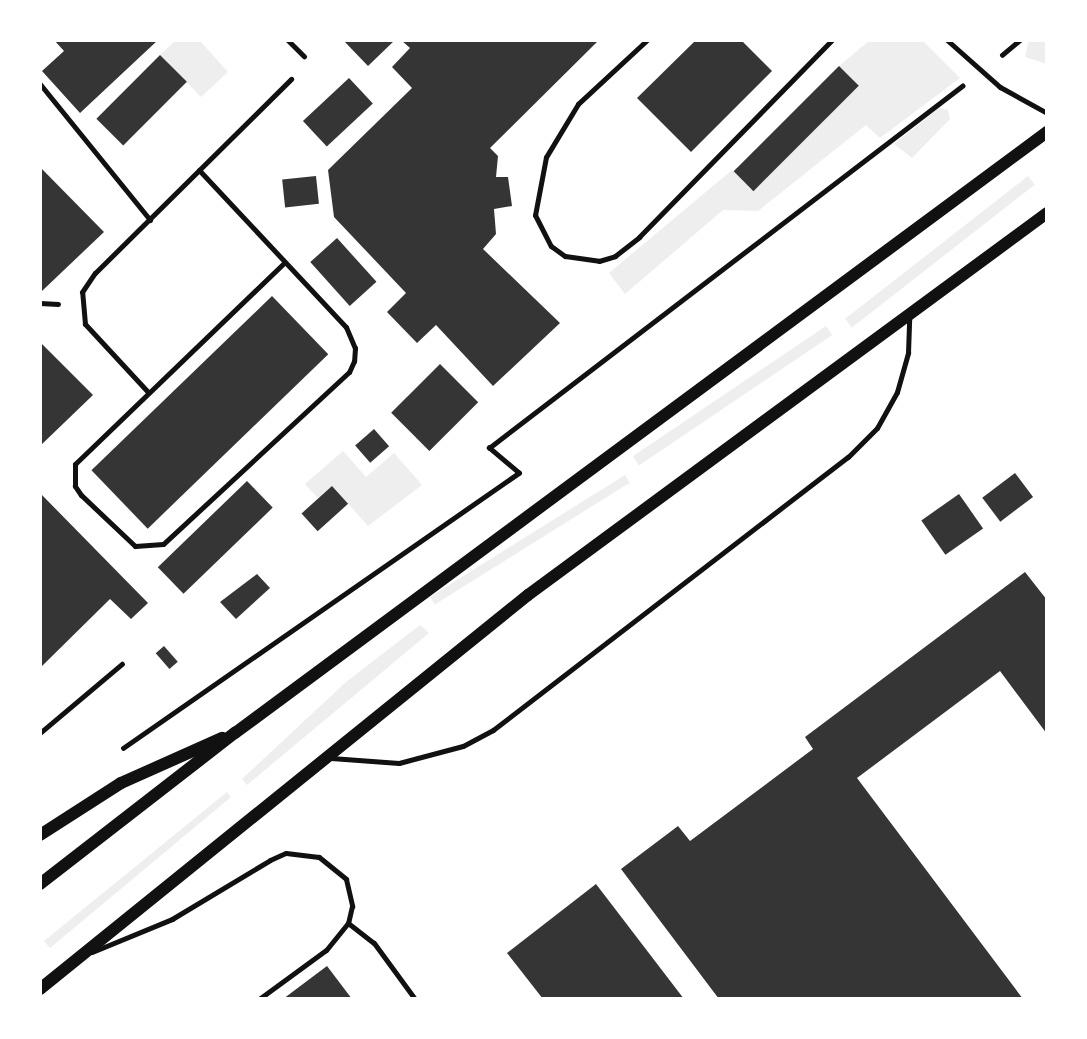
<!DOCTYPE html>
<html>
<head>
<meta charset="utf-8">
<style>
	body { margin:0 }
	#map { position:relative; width:1087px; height:1039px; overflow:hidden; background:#fff; font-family:"Asap Condensed",sans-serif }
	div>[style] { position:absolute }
	.green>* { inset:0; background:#eee; transform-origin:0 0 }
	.building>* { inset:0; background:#353535; transform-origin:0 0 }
	.path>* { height:4.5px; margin:-2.25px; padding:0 2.25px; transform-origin:2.25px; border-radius:2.25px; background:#111 }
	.service>* { height:5px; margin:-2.5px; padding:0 2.5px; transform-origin:2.5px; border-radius:2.5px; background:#111 }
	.tertiary>* { height:12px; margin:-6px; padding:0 6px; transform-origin:6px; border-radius:6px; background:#111 }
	span { translate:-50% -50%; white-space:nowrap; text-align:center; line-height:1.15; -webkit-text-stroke:7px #fff; paint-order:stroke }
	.frame { position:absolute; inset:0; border:42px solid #fff; pointer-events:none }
</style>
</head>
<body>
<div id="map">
	<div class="green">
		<i style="clip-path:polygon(176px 40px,199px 40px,228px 72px,201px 97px,160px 55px)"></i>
		<i style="clip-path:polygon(870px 40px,922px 40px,960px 78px,880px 138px,866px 125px,758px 211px,723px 210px,625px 294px,609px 273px,732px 170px,752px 190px,858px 87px,839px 66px)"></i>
		<i style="clip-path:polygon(1029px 40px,1047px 40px,1047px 64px,1025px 57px)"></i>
		<i style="clip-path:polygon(939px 108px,948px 110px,950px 119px,912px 158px,894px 144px)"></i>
		<i style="left:1028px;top:176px;width:11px;height:232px;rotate:52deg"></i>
		<i style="left:826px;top:326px;width:11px;height:233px;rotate:56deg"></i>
		<i style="clip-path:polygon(343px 451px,366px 477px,394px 453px,422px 485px,368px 526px,332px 486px,318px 498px,305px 484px)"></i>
		<i style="left:625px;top:475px;width:9px;height:230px;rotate:58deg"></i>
		<i style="clip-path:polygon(420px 625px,429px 633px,247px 785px,242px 779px,346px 682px)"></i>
		<i style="clip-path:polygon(227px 792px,231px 797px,50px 948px,44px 941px)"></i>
	</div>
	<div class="building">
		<i style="clip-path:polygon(54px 40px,158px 40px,80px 113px,42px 71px,64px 51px)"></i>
		<i style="clip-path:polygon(343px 40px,395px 40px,368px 66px)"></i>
		<i style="clip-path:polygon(401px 40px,599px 40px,490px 148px,498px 156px,496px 177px,508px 177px,512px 206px,494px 209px,496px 234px,483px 249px,560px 323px,493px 386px,436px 325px,417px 343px,387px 312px,406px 293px,334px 217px,328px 170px,412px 88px,392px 67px,410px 48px)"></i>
		<i style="clip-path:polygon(696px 40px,741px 40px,772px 71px,691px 152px,637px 98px)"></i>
		<i style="left:160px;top:55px;width:38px;height:90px;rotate:45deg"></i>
		<i style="left:839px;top:66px;width:28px;height:149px;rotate:45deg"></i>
		<i style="left:349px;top:78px;width:35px;height:63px;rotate:47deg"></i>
		<i style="clip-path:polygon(40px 167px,104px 232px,42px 291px,40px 289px)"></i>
		<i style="left:316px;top:176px;width:28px;height:34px;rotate:84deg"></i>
		<i style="left:337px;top:238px;width:59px;height:36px;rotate:48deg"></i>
		<i style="left:272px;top:296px;width:81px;height:251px;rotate:46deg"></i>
		<i style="clip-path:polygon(40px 342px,93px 395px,40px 446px)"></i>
		<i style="left:440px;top:364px;width:54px;height:69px;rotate:45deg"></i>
		<i style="left:374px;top:429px;width:23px;height:25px;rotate:49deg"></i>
		<i style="left:1015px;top:473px;width:30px;height:41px;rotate:53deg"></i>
		<i style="left:247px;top:481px;width:37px;height:124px;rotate:46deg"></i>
		<i style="left:332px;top:486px;width:24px;height:41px;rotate:48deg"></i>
		<i style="clip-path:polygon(40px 493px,148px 603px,131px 619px,110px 599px,40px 668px)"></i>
		<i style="left:959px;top:494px;width:42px;height:46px;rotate:55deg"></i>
		<i style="clip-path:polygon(1025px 572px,1047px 600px,1047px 734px,1000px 671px,857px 778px,1023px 999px,719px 999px,621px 869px,678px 826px,690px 841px,813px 749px,805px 737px)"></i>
		<i style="clip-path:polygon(257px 574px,270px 588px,236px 619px,220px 602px)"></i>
		<i style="left:164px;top:646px;width:21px;height:11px;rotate:49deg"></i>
		<i style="clip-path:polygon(596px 884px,684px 999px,543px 999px,507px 953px)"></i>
		<i style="clip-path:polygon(327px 966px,352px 999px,283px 999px)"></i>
	</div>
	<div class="path">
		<i style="left:288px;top:40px;width:23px;rotate:45deg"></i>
		<i style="left:1002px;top:55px;width:23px;rotate:-40deg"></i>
		<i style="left:40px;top:303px;width:18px;rotate:3deg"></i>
		<i style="left:40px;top:733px;width:107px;rotate:-40.1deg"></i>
		<i style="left:123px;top:748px;width:482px;rotate:-34.8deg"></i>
		<i style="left:519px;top:473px;width:39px;rotate:-140deg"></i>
		<i style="left:489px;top:448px;width:596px;rotate:-37.43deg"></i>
	</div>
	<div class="service">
		<i style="left:647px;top:40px;width:94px;rotate:137.2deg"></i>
		<i style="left:578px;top:104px;width:62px;rotate:121.1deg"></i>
		<i style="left:546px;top:157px;width:59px;rotate:100.7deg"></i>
		<i style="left:535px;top:215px;width:35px;rotate:63deg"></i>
		<i style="left:551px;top:246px;width:17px;rotate:36deg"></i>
		<i style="left:565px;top:256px;width:34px;rotate:8deg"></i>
		<i style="left:599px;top:261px;width:17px;rotate:-17deg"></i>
		<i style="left:615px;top:256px;width:31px;rotate:-38deg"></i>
		<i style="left:639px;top:237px;width:276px;rotate:-45.6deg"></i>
		<i style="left:947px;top:40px;width:71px;rotate:41.6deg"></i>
		<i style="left:1000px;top:87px;width:54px;rotate:29deg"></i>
		<i style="left:40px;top:84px;width:175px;rotate:51deg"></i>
		<i style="left:199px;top:170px;width:215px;rotate:46.9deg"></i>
		<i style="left:346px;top:327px;width:23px;rotate:67deg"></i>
		<i style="left:355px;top:348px;width:13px;rotate:94deg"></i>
		<i style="left:354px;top:361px;width:12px;rotate:114deg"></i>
		<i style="left:349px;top:372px;width:253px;rotate:137.2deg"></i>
		<i style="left:163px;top:544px;width:28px;rotate:176deg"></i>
		<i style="left:135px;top:546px;width:74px;rotate:-136.6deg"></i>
		<i style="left:81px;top:495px;width:11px;rotate:-124deg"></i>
		<i style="left:75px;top:486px;width:22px;rotate:-90deg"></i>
		<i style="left:75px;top:464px;width:291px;rotate:-43.9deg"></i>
		<i style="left:148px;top:392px;width:93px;rotate:-132.8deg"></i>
		<i style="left:85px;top:324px;width:32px;rotate:-95deg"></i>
		<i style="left:82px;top:292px;width:23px;rotate:-56deg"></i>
		<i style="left:95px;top:273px;width:276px;rotate:-44.7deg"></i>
		<i style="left:331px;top:758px;width:68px;rotate:4.2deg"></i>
		<i style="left:399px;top:763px;width:66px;rotate:-14.9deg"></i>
		<i style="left:463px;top:746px;width:34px;rotate:-28deg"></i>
		<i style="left:493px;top:730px;width:448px;rotate:-37.6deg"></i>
		<i style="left:848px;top:457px;width:41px;rotate:-45deg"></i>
		<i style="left:877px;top:428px;width:41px;rotate:-60.9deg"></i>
		<i style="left:897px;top:392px;width:41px;rotate:-74.2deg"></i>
		<i style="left:908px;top:353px;width:35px;rotate:-88deg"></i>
		<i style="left:348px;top:923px;width:33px;rotate:38deg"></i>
		<i style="left:374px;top:943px;width:69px;rotate:53.8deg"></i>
		<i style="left:92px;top:952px;width:87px;rotate:-22.4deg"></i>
		<i style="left:172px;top:919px;width:114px;rotate:-31deg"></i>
		<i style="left:270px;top:860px;width:17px;rotate:-24deg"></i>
		<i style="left:286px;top:853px;width:33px;rotate:7deg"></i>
		<i style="left:319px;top:857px;width:35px;rotate:39deg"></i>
		<i style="left:346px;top:879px;width:28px;rotate:77deg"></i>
		<i style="left:352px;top:906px;width:17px;rotate:103deg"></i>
		<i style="left:348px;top:923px;width:35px;rotate:129deg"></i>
		<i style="left:326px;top:950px;width:83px;rotate:143.8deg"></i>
	</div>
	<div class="tertiary">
		<i style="left:40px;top:835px;width:96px;rotate:-32.7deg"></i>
		<i style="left:121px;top:783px;width:111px;rotate:-24deg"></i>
		<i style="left:40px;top:884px;width:247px;rotate:-37.8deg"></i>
		<i style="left:235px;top:733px;width:1010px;rotate:-36.51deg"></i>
		<i style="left:40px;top:989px;width:627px;rotate:-38.92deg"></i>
		<i style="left:528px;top:595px;width:644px;rotate:-36.35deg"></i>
	</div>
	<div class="frame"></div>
</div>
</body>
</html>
